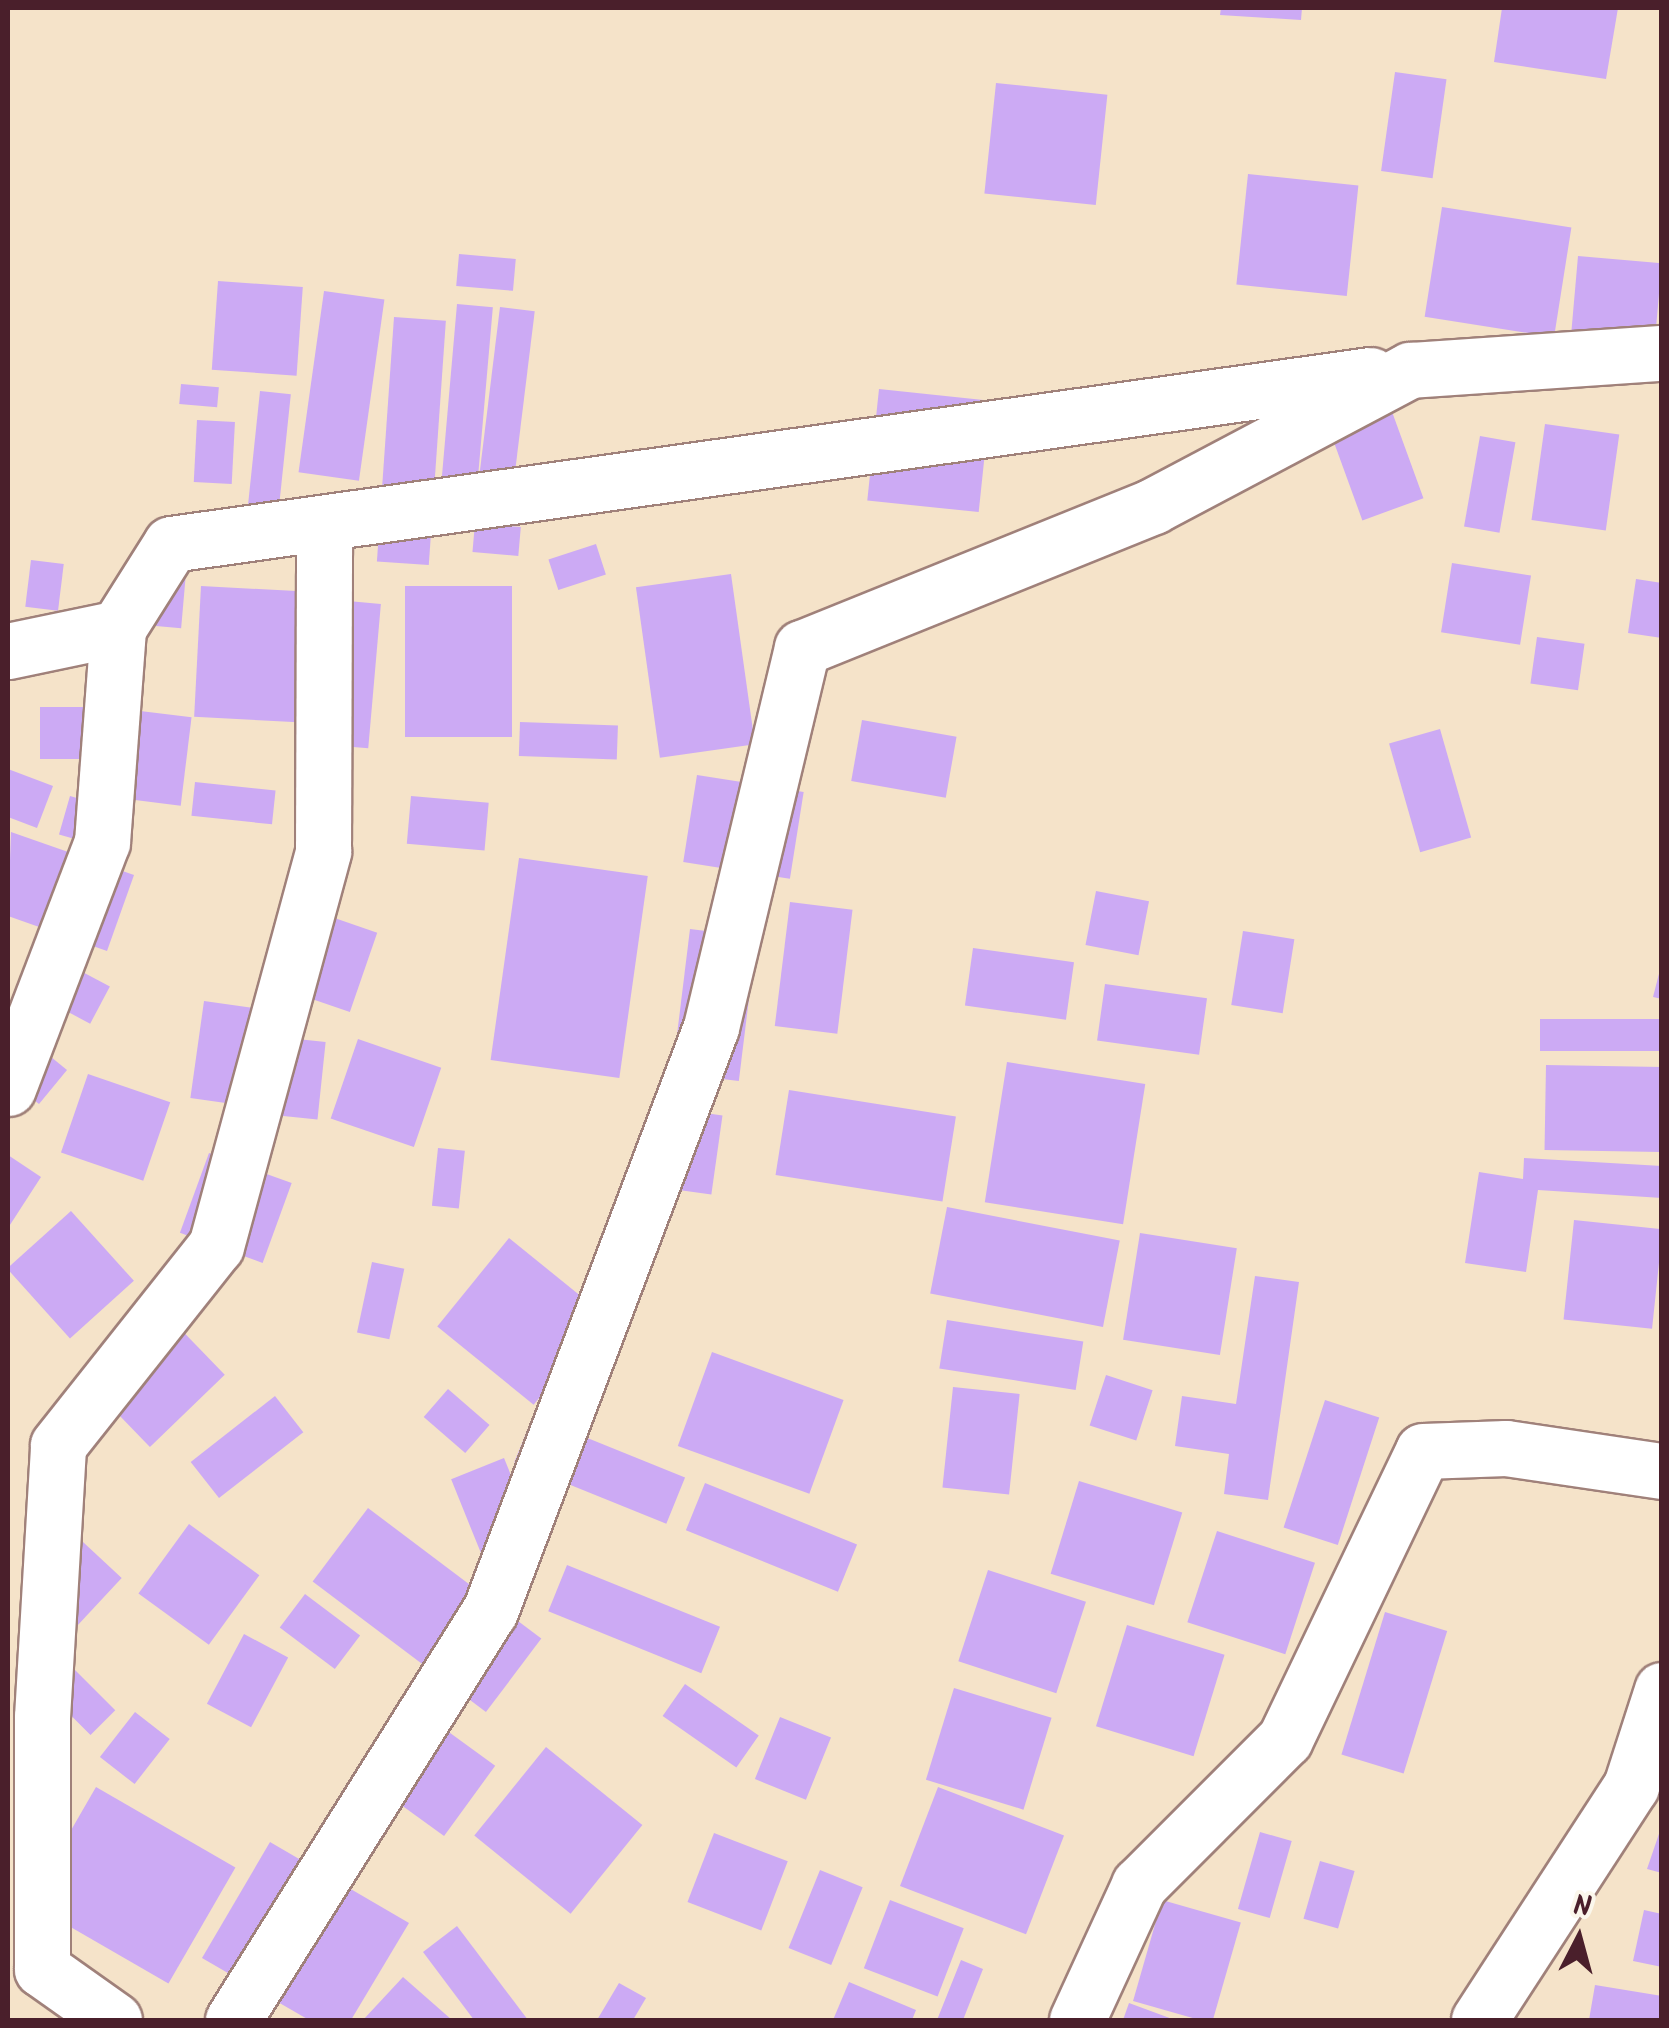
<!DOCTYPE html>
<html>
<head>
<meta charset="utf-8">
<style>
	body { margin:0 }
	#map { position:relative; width:1669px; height:2028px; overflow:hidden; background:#f5e3c9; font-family:Kalam,sans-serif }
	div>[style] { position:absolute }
	.building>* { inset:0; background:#ccaaf4; transform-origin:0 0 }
	.roads { filter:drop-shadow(2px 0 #a0817a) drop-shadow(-2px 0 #a0817a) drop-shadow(0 2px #a0817a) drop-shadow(0 -2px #a0817a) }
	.street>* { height:55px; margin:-27.5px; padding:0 27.5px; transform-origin:27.5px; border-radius:27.5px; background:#fff }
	span { translate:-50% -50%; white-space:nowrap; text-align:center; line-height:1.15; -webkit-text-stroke:8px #fbf7ec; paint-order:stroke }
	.frame { position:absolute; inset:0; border:10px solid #4a1f2b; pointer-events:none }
	.north { position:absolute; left:1529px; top:1888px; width:100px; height:100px; -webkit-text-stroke:8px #fbf7ec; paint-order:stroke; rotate:6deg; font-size:28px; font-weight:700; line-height:40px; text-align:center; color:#4a1f2b }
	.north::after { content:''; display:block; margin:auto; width:35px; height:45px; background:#4a1f2b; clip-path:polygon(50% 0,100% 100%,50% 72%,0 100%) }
</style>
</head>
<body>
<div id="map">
	<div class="building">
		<i style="clip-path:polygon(1221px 8px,1302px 8px,1301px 20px,1220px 15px)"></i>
		<i style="clip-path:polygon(1502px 8px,1618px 8px,1606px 79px,1494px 62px)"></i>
		<i style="left:1395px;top:72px;width:52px;height:100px;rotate:8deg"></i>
		<i style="left:996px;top:83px;width:112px;height:111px;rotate:6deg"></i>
		<i style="left:1248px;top:174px;width:111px;height:111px;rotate:6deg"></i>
		<i style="left:1442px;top:207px;width:131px;height:111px;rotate:9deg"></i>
		<i style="left:459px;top:254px;width:57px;height:32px;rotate:5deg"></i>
		<i style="left:1578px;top:256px;width:84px;height:111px;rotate:5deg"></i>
		<i style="left:218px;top:281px;width:85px;height:89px;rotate:4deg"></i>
		<i style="left:324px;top:291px;width:61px;height:183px;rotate:8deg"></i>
		<i style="left:457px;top:304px;width:36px;height:202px;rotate:5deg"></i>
		<i style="left:500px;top:307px;width:35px;height:175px;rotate:7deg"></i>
		<i style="left:394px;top:317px;width:52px;height:245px;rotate:4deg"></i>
		<i style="left:1379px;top:376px;width:130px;height:65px;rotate:70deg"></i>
		<i style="left:181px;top:384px;width:38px;height:20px;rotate:5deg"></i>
		<i style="left:879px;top:389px;width:112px;height:112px;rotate:6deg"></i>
		<i style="left:260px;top:391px;width:31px;height:127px;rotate:6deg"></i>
		<i style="left:197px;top:420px;width:38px;height:62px;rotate:3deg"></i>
		<i style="left:1545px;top:424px;width:75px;height:97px;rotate:8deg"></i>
		<i style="left:1480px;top:436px;width:36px;height:92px;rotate:10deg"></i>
		<i style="left:475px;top:523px;width:46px;height:29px;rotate:5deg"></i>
		<i style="left:148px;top:525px;width:42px;height:100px;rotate:5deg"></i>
		<i style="left:596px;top:544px;width:32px;height:50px;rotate:72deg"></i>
		<i style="left:31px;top:560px;width:33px;height:47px;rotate:7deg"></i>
		<i style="left:1452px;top:563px;width:80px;height:70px;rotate:9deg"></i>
		<i style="left:731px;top:574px;width:172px;height:96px;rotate:82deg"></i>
		<i style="clip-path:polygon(1636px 579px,1662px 583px,1662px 638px,1628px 633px)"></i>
		<i style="left:201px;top:586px;width:133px;height:131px;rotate:3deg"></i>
		<i style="left:405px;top:586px;width:107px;height:151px"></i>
		<i style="left:348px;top:601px;width:33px;height:145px;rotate:5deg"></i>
		<i style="left:1537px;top:637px;width:48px;height:47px;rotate:8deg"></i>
		<i style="left:40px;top:707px;width:57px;height:52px"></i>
		<i style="left:132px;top:710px;width:60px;height:89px;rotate:7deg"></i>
		<i style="left:862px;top:720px;width:96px;height:62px;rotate:10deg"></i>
		<i style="left:520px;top:722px;width:98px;height:34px;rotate:2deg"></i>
		<i style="left:1440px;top:729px;width:113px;height:53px;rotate:74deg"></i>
		<i style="clip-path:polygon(8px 769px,53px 786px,37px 828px,8px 817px)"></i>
		<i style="left:697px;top:775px;width:108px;height:88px;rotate:9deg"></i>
		<i style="left:195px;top:782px;width:81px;height:34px;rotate:6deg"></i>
		<i style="left:70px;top:796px;width:64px;height:40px;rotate:16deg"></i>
		<i style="left:411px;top:796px;width:78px;height:48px;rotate:5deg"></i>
		<i style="clip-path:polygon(11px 832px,134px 875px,107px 951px,8px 916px)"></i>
		<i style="left:519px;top:858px;width:130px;height:204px;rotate:8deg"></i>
		<i style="left:1096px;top:891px;width:54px;height:55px;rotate:11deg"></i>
		<i style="left:790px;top:902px;width:63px;height:125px;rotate:7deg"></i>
		<i style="left:294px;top:904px;width:88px;height:84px;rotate:19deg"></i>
		<i style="left:690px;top:929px;width:67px;height:145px;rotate:7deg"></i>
		<i style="left:1243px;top:931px;width:52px;height:75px;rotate:9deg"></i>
		<i style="left:973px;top:948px;width:102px;height:58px;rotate:8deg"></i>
		<i style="left:41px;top:950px;width:78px;height:42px;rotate:28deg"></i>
		<i style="clip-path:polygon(1662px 962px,1662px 999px,1653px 997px)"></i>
		<i style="left:1105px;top:984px;width:103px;height:57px;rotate:8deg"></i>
		<i style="left:204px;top:1001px;width:50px;height:98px;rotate:8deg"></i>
		<i style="left:1662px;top:1019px;width:32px;height:122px;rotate:90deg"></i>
		<i style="clip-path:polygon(8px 1022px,67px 1070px,39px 1104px,8px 1079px)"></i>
		<i style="left:259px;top:1035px;width:67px;height:78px;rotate:6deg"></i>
		<i style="left:358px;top:1039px;width:88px;height:84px;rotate:19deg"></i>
		<i style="left:1007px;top:1062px;width:140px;height:142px;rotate:9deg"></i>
		<i style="left:1546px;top:1065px;width:116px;height:85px;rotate:1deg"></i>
		<i style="left:88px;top:1074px;width:87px;height:83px;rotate:19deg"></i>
		<i style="left:789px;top:1090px;width:169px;height:86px;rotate:9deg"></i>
		<i style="left:670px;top:1108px;width:53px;height:80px;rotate:8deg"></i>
		<i style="left:438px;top:1148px;width:27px;height:58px;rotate:6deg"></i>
		<i style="left:209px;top:1153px;width:88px;height:85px;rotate:20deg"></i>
		<i style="clip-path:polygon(8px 1155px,41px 1177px,8px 1228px)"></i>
		<i style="clip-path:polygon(1524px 1158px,1662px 1166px,1662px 1198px,1538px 1190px,1526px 1272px,1465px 1263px,1479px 1172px,1523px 1179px)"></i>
		<i style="left:947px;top:1207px;width:176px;height:88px;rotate:11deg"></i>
		<i style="left:71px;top:1211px;width:94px;height:86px;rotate:48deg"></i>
		<i style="left:1574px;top:1220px;width:89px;height:100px;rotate:6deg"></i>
		<i style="left:1140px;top:1233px;width:98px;height:108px;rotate:9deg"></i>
		<i style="left:509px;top:1238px;width:124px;height:114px;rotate:39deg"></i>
		<i style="left:372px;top:1262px;width:33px;height:72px;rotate:12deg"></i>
		<i style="clip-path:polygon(1255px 1276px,1299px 1282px,1268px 1500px,1224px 1494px,1229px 1454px,1175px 1446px,1182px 1396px,1236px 1404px)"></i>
		<i style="left:165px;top:1313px;width:86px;height:104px;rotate:46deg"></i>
		<i style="left:947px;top:1320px;width:138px;height:49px;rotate:9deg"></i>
		<i style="left:712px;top:1352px;width:140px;height:100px;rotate:20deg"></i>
		<i style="left:1106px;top:1375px;width:49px;height:53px;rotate:18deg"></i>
		<i style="left:953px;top:1387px;width:67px;height:101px;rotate:6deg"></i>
		<i style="left:448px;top:1389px;width:55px;height:37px;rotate:41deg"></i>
		<i style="left:275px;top:1396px;width:46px;height:107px;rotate:52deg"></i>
		<i style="left:1325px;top:1400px;width:57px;height:134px;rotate:18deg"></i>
		<i style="left:533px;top:1416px;width:164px;height:50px;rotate:22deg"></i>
		<i style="left:504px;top:1458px;width:79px;height:57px;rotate:68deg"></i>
		<i style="left:1079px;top:1481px;width:108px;height:97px;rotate:17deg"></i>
		<i style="left:705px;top:1483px;width:164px;height:51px;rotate:22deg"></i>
		<i style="left:368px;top:1508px;width:217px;height:92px;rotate:37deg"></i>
		<i style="left:189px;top:1524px;width:87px;height:86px;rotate:36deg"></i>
		<i style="left:69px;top:1529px;width:72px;height:71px;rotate:43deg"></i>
		<i style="left:1217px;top:1531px;width:103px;height:96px;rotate:18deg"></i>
		<i style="left:567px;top:1565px;width:165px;height:50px;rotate:22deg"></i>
		<i style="left:988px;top:1570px;width:103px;height:96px;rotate:18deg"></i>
		<i style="left:305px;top:1594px;width:69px;height:42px;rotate:37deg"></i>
		<i style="left:1385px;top:1612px;width:65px;height:149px;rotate:17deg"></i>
		<i style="left:1127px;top:1625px;width:102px;height:106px;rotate:17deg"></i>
		<i style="left:244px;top:1634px;width:50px;height:79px;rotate:28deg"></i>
		<i style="left:58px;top:1653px;width:81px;height:35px;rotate:45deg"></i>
		<i style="left:685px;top:1684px;width:90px;height:39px;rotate:35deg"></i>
		<i style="left:954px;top:1688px;width:102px;height:96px;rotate:17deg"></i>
		<i style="left:135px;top:1712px;width:44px;height:57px;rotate:38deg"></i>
		<i style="left:424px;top:1714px;width:88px;height:87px;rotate:36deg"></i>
		<i style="left:780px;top:1717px;width:55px;height:67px;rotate:22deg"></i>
		<i style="left:546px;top:1747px;width:124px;height:114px;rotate:39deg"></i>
		<i style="left:96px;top:1787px;width:161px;height:134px;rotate:30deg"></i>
		<i style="left:938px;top:1787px;width:135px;height:106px;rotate:21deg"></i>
		<i style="clip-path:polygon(1662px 1825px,1662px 1873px,1647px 1869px)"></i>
		<i style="left:1260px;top:1832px;width:33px;height:80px;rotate:16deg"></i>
		<i style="left:714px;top:1833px;width:79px;height:74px;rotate:21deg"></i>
		<i style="clip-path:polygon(270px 1842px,409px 1923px,351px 2020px,309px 2020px,202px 1958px)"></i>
		<i style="left:1320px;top:1861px;width:36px;height:60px;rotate:16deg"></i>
		<i style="left:820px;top:1870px;width:46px;height:84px;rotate:22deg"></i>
		<i style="left:890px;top:1900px;width:79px;height:73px;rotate:21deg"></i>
		<i style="left:1162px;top:1900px;width:82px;height:105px;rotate:16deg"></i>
		<i style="clip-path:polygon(1644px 1910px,1662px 1914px,1662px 1967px,1633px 1961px)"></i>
		<i style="clip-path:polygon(457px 1926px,528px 2020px,474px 2020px,423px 1952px)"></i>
		<i style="clip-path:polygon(961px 1960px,983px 1969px,963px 2020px,937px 2020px)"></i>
		<i style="clip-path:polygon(403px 1977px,452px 2020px,363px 2020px)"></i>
		<i style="clip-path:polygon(849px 1982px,916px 2010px,912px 2020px,833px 2020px)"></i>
		<i style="clip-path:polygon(619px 1983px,646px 1998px,633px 2020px,597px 2020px)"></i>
		<i style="clip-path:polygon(1595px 1985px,1662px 1996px,1662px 2020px,1589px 2020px)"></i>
		<i style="clip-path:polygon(1129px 2003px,1175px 2020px,1123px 2020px)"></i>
	</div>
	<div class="roads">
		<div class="street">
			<i style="left:8px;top:651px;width:112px;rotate:-11.8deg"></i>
			<i style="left:118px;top:628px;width:99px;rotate:-57.8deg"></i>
			<i style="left:171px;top:544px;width:1211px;rotate:-8.02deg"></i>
			<i style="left:8px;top:1088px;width:263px;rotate:-69.1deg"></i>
			<i style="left:102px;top:842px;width:215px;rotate:-85.7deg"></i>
			<i style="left:114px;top:2020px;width:88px;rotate:-144.7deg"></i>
			<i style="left:42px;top:1969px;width:252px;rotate:-90deg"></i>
			<i style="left:42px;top:1717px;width:272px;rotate:-86.6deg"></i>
			<i style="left:58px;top:1445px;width:254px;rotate:-51.6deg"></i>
			<i style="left:216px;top:1246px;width:409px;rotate:-74.8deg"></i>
			<i style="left:323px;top:851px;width:328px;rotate:-89.8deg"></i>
			<i style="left:233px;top:2020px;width:483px;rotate:-57.9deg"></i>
			<i style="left:490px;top:1611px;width:624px;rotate:-69.27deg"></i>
			<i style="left:711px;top:1027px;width:390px;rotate:-76.5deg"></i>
			<i style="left:802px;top:648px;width:379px;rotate:-22deg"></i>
			<i style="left:1153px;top:506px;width:291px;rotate:-27.9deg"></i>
			<i style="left:1410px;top:370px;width:253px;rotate:-3.9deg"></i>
			<i style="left:1077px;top:2020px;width:149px;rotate:-65.3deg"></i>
			<i style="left:1139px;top:1885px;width:206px;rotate:-45deg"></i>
			<i style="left:1285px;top:1739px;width:319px;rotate:-64.4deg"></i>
			<i style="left:1423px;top:1451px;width:83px;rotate:-2.1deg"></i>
			<i style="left:1506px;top:1448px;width:158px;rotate:8.4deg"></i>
			<i style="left:1479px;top:2020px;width:279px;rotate:-57deg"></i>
			<i style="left:1631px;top:1786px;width:101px;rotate:-72.1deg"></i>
		</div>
	</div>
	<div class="frame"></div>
	<div class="north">N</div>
</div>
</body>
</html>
